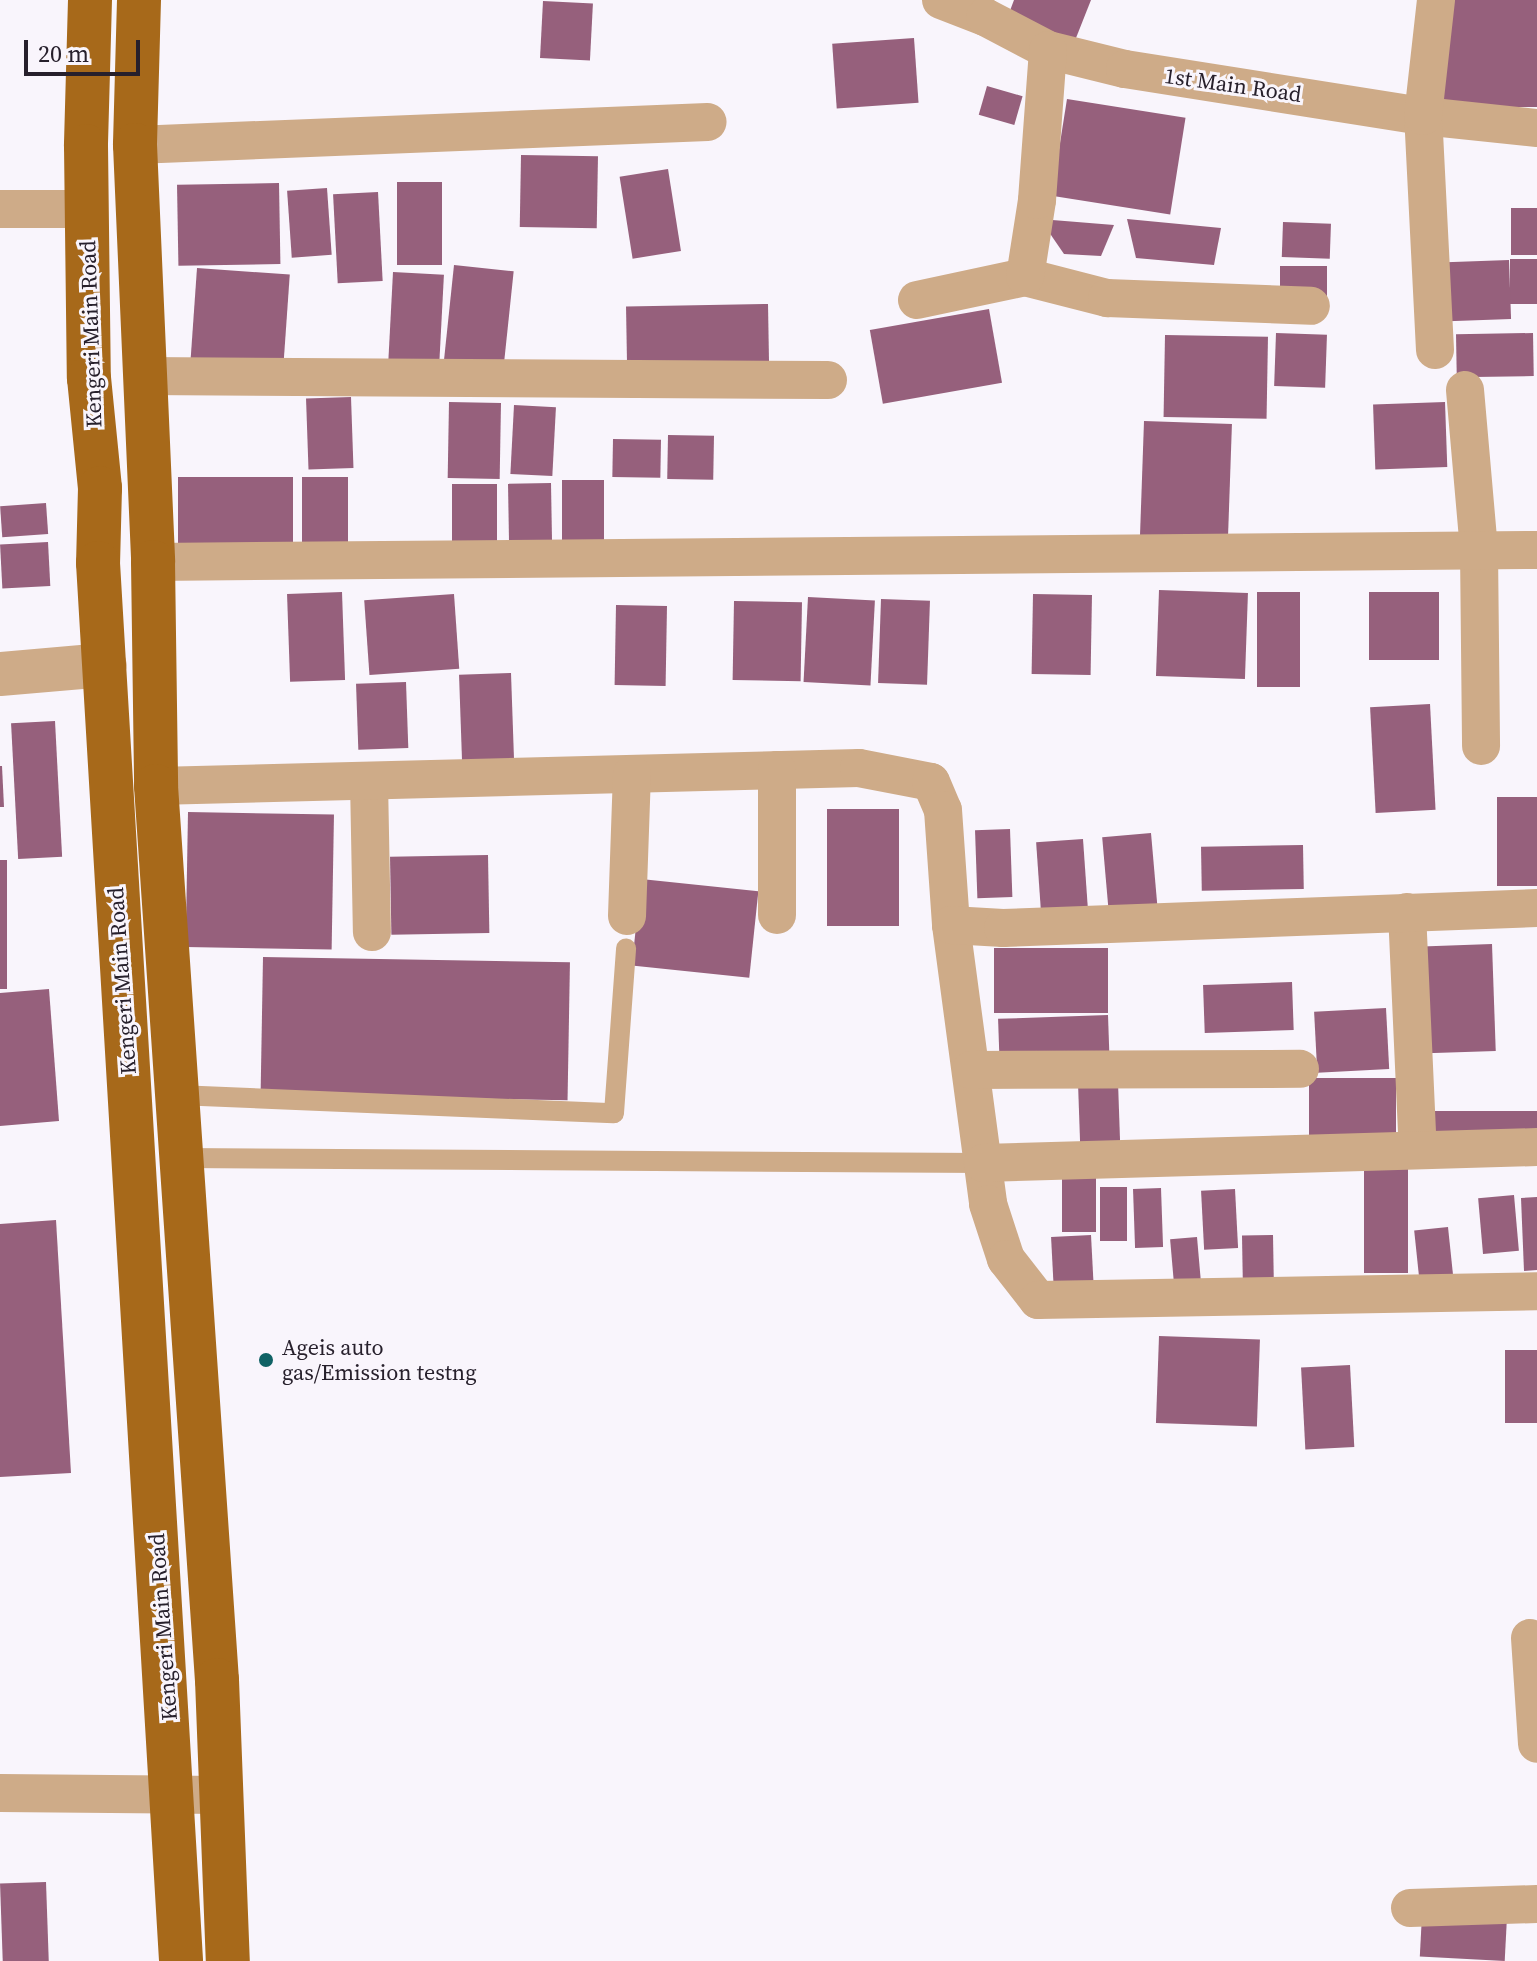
<!DOCTYPE html>
<html>
<head>
<meta charset="utf-8">
<style>
	body { margin:0 }
	#map { position:relative; width:1537px; height:1961px; overflow:hidden; background:#f9f5fc; font-family:"Source Serif 4",serif }
	div>[style] { position:absolute }
	.building>* { inset:0; background:#96607c; transform-origin:0 0 }
	.service>* { height:20px; margin:-10px; padding:0 10px; transform-origin:10px; border-radius:10px; background:#ceab88 }
	.minor>* { height:38px; margin:-19px; padding:0 19px; transform-origin:19px; border-radius:19px; background:#ceab88 }
	.tertiary>* { height:44px; margin:-22px; padding:0 22px; transform-origin:22px; border-radius:22px; background:#ceab88 }
	.primary>* { height:44px; margin:-22px; padding:0 22px; transform-origin:22px; border-radius:22px; background:#a7691a }
	.dots>* { width:22px; height:22px; translate:-50% -50%; box-sizing:border-box; border:4px solid #f9f5fc; border-radius:50% }
	span { translate:-50% -50%; white-space:nowrap; text-align:center; line-height:1.15; -webkit-text-stroke:6px #f9f5fc; paint-order:stroke }
	.street-label { font-size:22px; color:#27202c }
	.poi-label { font-size:22px; color:#27202c }
	.left { translate:0 -50%; text-align:left }
	.scale { position:absolute; left:24px; top:40px; width:116px; height:36px; box-sizing:border-box; border:4px solid #27202c; border-top:0; padding-left:10px; font-size:24px; line-height:28px; white-space:nowrap; color:#27202c; -webkit-text-stroke:6px #f9f5fc; paint-order:stroke }
</style>
</head>
<body>
<div id="map">
	<div class="building">
		<i style="clip-path:polygon(1014px 0,1091px 0,1074px 43px,1008px 16px)"></i>
		<i style="left:1441px;top:0;width:96px;height:107px"></i>
		<i style="left:543px;top:1px;width:50px;height:57px;rotate:3deg"></i>
		<i style="left:914px;top:38px;width:65px;height:82px;rotate:86deg"></i>
		<i style="left:987px;top:86px;width:37px;height:30px;rotate:16deg"></i>
		<i style="left:1067px;top:99px;width:120px;height:98px;rotate:9deg"></i>
		<i style="left:521px;top:155px;width:77px;height:72px;rotate:1deg"></i>
		<i style="left:668px;top:169px;width:83px;height:49px;rotate:81deg"></i>
		<i style="left:397px;top:182px;width:45px;height:83px"></i>
		<i style="left:279px;top:183px;width:81px;height:102px;rotate:89deg"></i>
		<i style="left:327px;top:188px;width:67px;height:40px;rotate:86deg"></i>
		<i style="left:378px;top:192px;width:89px;height:45px;rotate:87deg"></i>
		<i style="left:1537px;top:208px;width:47px;height:26px;rotate:90deg"></i>
		<i style="clip-path:polygon(1040px 219px,1114px 225px,1101px 256px,1064px 254px)"></i>
		<i style="clip-path:polygon(1127px 219px,1221px 228px,1214px 265px,1136px 258px)"></i>
		<i style="left:1283px;top:222px;width:48px;height:35px;rotate:2deg"></i>
		<i style="left:1537px;top:259px;width:45px;height:27px;rotate:90deg"></i>
		<i style="left:1509px;top:260px;width:59px;height:70px;rotate:88deg"></i>
		<i style="left:454px;top:265px;width:60px;height:103px;rotate:6deg"></i>
		<i style="left:1280px;top:266px;width:47px;height:32px"></i>
		<i style="left:197px;top:268px;width:93px;height:92px;rotate:4deg"></i>
		<i style="left:393px;top:272px;width:51px;height:94px;rotate:3deg"></i>
		<i style="left:768px;top:304px;width:62px;height:142px;rotate:89deg"></i>
		<i style="left:989px;top:309px;width:75px;height:121px;rotate:80deg"></i>
		<i style="left:1276px;top:333px;width:51px;height:53px;rotate:2deg"></i>
		<i style="left:1533px;top:333px;width:43px;height:77px;rotate:89deg"></i>
		<i style="left:1165px;top:335px;width:103px;height:82px;rotate:1deg"></i>
		<i style="left:351px;top:397px;width:71px;height:45px;rotate:88deg"></i>
		<i style="left:449px;top:402px;width:52px;height:76px;rotate:1deg"></i>
		<i style="left:1445px;top:402px;width:65px;height:72px;rotate:88deg"></i>
		<i style="left:514px;top:405px;width:42px;height:69px;rotate:3deg"></i>
		<i style="left:1144px;top:421px;width:88px;height:119px;rotate:2deg"></i>
		<i style="left:668px;top:435px;width:46px;height:44px;rotate:1deg"></i>
		<i style="left:613px;top:439px;width:48px;height:38px;rotate:1deg"></i>
		<i style="left:178px;top:477px;width:115px;height:75px"></i>
		<i style="left:302px;top:477px;width:46px;height:70px"></i>
		<i style="left:562px;top:480px;width:42px;height:73px"></i>
		<i style="left:551px;top:483px;width:58px;height:43px;rotate:89deg"></i>
		<i style="left:452px;top:484px;width:45px;height:59px"></i>
		<i style="left:46px;top:503px;width:31px;height:46px;rotate:86deg"></i>
		<i style="left:48px;top:542px;width:44px;height:48px;rotate:87deg"></i>
		<i style="left:1159px;top:590px;width:89px;height:86px;rotate:2deg"></i>
		<i style="left:342px;top:592px;width:88px;height:55px;rotate:88deg"></i>
		<i style="left:1257px;top:592px;width:43px;height:95px"></i>
		<i style="left:1369px;top:592px;width:70px;height:68px"></i>
		<i style="left:454px;top:594px;width:75px;height:90px;rotate:86deg"></i>
		<i style="left:1033px;top:594px;width:59px;height:80px;rotate:1deg"></i>
		<i style="left:808px;top:597px;width:67px;height:85px;rotate:3deg"></i>
		<i style="left:881px;top:599px;width:49px;height:84px;rotate:2deg"></i>
		<i style="left:734px;top:601px;width:68px;height:79px;rotate:1deg"></i>
		<i style="left:616px;top:605px;width:51px;height:80px;rotate:1deg"></i>
		<i style="left:511px;top:673px;width:91px;height:52px;rotate:88deg"></i>
		<i style="left:406px;top:682px;width:66px;height:50px;rotate:88deg"></i>
		<i style="left:1430px;top:704px;width:106px;height:60px;rotate:87deg"></i>
		<i style="left:55px;top:721px;width:136px;height:44px;rotate:87deg"></i>
		<i style="clip-path:polygon(0 766px,2px 766px,4px 807px,0 807px)"></i>
		<i style="left:1537px;top:797px;width:89px;height:40px;rotate:90deg"></i>
		<i style="left:899px;top:809px;width:117px;height:72px;rotate:90deg"></i>
		<i style="left:188px;top:812px;width:146px;height:135px;rotate:1deg"></i>
		<i style="left:1010px;top:829px;width:68px;height:35px;rotate:88deg"></i>
		<i style="left:1151px;top:833px;width:82px;height:49px;rotate:85deg"></i>
		<i style="left:1083px;top:839px;width:80px;height:47px;rotate:86deg"></i>
		<i style="left:1303px;top:845px;width:44px;height:102px;rotate:89deg"></i>
		<i style="left:488px;top:855px;width:78px;height:98px;rotate:89deg"></i>
		<i style="left:0;top:860px;width:7px;height:129px"></i>
		<i style="left:641px;top:879px;width:118px;height:87px;rotate:6deg"></i>
		<i style="left:1492px;top:944px;width:107px;height:77px;rotate:88deg"></i>
		<i style="left:1108px;top:948px;width:65px;height:114px;rotate:90deg"></i>
		<i style="left:263px;top:957px;width:307px;height:138px;rotate:1deg"></i>
		<i style="left:1292px;top:982px;width:48px;height:89px;rotate:88deg"></i>
		<i style="clip-path:polygon(49px 989px,59px 1121px,0 1126px,0 993px)"></i>
		<i style="left:1386px;top:1008px;width:61px;height:72px;rotate:87deg"></i>
		<i style="left:1108px;top:1015px;width:47px;height:110px;rotate:88deg"></i>
		<i style="left:1396px;top:1078px;width:69px;height:87px;rotate:90deg"></i>
		<i style="left:1118px;top:1082px;width:71px;height:40px;rotate:88deg"></i>
		<i style="left:1537px;top:1111px;width:30px;height:118px;rotate:90deg"></i>
		<i style="left:1364px;top:1165px;width:44px;height:108px"></i>
		<i style="left:1096px;top:1178px;width:54px;height:34px;rotate:90deg"></i>
		<i style="left:1100px;top:1187px;width:27px;height:54px"></i>
		<i style="left:1161px;top:1188px;width:59px;height:28px;rotate:88deg"></i>
		<i style="left:1235px;top:1189px;width:59px;height:34px;rotate:87deg"></i>
		<i style="left:1514px;top:1195px;width:56px;height:36px;rotate:85deg"></i>
		<i style="clip-path:polygon(1537px 1197px,1537px 1270px,1524px 1271px,1521px 1198px)"></i>
		<i style="clip-path:polygon(56px 1220px,71px 1473px,0 1477px,0 1224px)"></i>
		<i style="left:1448px;top:1227px;width:55px;height:34px;rotate:84deg"></i>
		<i style="left:1091px;top:1235px;width:59px;height:40px;rotate:87deg"></i>
		<i style="left:1273px;top:1235px;width:57px;height:31px;rotate:89deg"></i>
		<i style="left:1197px;top:1237px;width:55px;height:27px;rotate:85deg"></i>
		<i style="left:1159px;top:1336px;width:101px;height:87px;rotate:2deg"></i>
		<i style="left:1505px;top:1350px;width:32px;height:73px"></i>
		<i style="left:1350px;top:1365px;width:82px;height:49px;rotate:87deg"></i>
		<i style="left:46px;top:1882px;width:79px;height:46px;rotate:88deg"></i>
		<i style="left:1507px;top:1917px;width:44px;height:85px;rotate:93deg"></i>
	</div>
	<div class="service">
		<i style="left:177px;top:1095px;width:437px;rotate:2.4deg"></i>
		<i style="left:614px;top:1113px;width:165px;rotate:-85.8deg"></i>
		<i style="left:182px;top:1158px;width:801px;rotate:0.36deg"></i>
	</div>
	<div class="minor">
		<i style="left:941px;top:0;width:47px;rotate:21.1deg"></i>
		<i style="left:985px;top:17px;width:71px;rotate:27.6deg"></i>
		<i style="left:1048px;top:50px;width:79px;rotate:13.9deg"></i>
		<i style="left:1125px;top:69px;width:302px;rotate:9deg"></i>
		<i style="left:1423px;top:116px;width:115px;rotate:6deg"></i>
		<i style="left:135px;top:145px;width:573px;rotate:-2.3deg"></i>
		<i style="left:0;top:209px;width:87px"></i>
		<i style="left:1025px;top:277px;width:85px;rotate:14.4deg"></i>
		<i style="left:1107px;top:298px;width:204px;rotate:2.2deg"></i>
		<i style="left:917px;top:300px;width:110px;rotate:-12deg"></i>
		<i style="left:1025px;top:277px;width:78px;rotate:-81.1deg"></i>
		<i style="left:1037px;top:200px;width:150px;rotate:-85.8deg"></i>
		<i style="left:1435px;top:350px;width:234px;rotate:-92.9deg"></i>
		<i style="left:1423px;top:116px;width:117px;rotate:-83.6deg"></i>
		<i style="left:144px;top:376px;width:684px;rotate:0.34deg"></i>
		<i style="left:1465px;top:390px;width:161px;rotate:85deg"></i>
		<i style="left:1479px;top:550px;width:196px;rotate:89.4deg"></i>
		<i style="left:153px;top:562px;width:1384px;rotate:-0.5deg"></i>
		<i style="left:369px;top:781px;width:151px;rotate:88.9deg"></i>
		<i style="left:156px;top:786px;width:703px;rotate:-1.47deg"></i>
		<i style="left:859px;top:768px;width:73px;rotate:11deg"></i>
		<i style="left:931px;top:782px;width:30px;rotate:67deg"></i>
		<i style="left:943px;top:810px;width:115px;rotate:86deg"></i>
		<i style="left:951px;top:925px;width:281px;rotate:82.4deg"></i>
		<i style="left:988px;top:1204px;width:58px;rotate:71.9deg"></i>
		<i style="left:1006px;top:1259px;width:52px;rotate:52deg"></i>
		<i style="left:1038px;top:1300px;width:499px;rotate:-1deg"></i>
		<i style="left:1407px;top:912px;width:238px;rotate:87.4deg"></i>
		<i style="left:777px;top:915px;width:145px;rotate:-90deg"></i>
		<i style="left:627px;top:916px;width:142px;rotate:-88deg"></i>
		<i style="left:951px;top:925px;width:52px;rotate:3.3deg"></i>
		<i style="left:1003px;top:928px;width:534px;rotate:-2.14deg"></i>
		<i style="left:971px;top:1070px;width:329px;rotate:-0.2deg"></i>
		<i style="left:983px;top:1163px;width:554px;rotate:-1.65deg"></i>
		<i style="left:1530px;top:1638px;width:106px;rotate:86.2deg"></i>
		<i style="left:0;top:1793px;width:221px;rotate:0.5deg"></i>
		<i style="left:1410px;top:1908px;width:127px;rotate:-1.8deg"></i>
	</div>
	<div class="tertiary">
		<i style="left:0;top:674px;width:105px;rotate:-4.9deg"></i>
	</div>
	<div class="primary">
		<i style="left:90px;top:0;width:146px;rotate:91.6deg"></i>
		<i style="left:86px;top:146px;width:232px;rotate:89.3deg"></i>
		<i style="left:89px;top:378px;width:111px;rotate:84.3deg"></i>
		<i style="left:100px;top:488px;width:75px;rotate:91.5deg"></i>
		<i style="left:98px;top:563px;width:1400px;rotate:86.6deg"></i>
		<i style="left:139px;top:0;width:145px;rotate:91.6deg"></i>
		<i style="left:135px;top:145px;width:417px;rotate:87.5deg"></i>
		<i style="left:153px;top:562px;width:224px;rotate:89.2deg"></i>
		<i style="left:156px;top:786px;width:896px;rotate:86.1deg"></i>
		<i style="left:217px;top:1680px;width:281px;rotate:87.8deg"></i>
	</div>
	<div class="dots">
		<i style="left:266px;top:1360px;background:#106265"></i>
	</div>
	<div class="street-label">
		<span style="left:1233px;top:85px;rotate:8deg">1st Main Road</span>
		<span style="left:91px;top:334px;rotate:-92deg">Kengeri Main Road</span>
		<span style="left:122px;top:981px;rotate:-94deg">Kengeri Main Road</span>
		<span style="left:163px;top:1627px;rotate:-94deg">Kengeri Main Road</span>
	</div>
	<div class="poi-label">
		<span class="left" style="left:282px;top:1360px">Ageis auto<br>gas/Emission testng</span>
	</div>
	<div class="scale">20 m</div>
</div>
</body>
</html>
